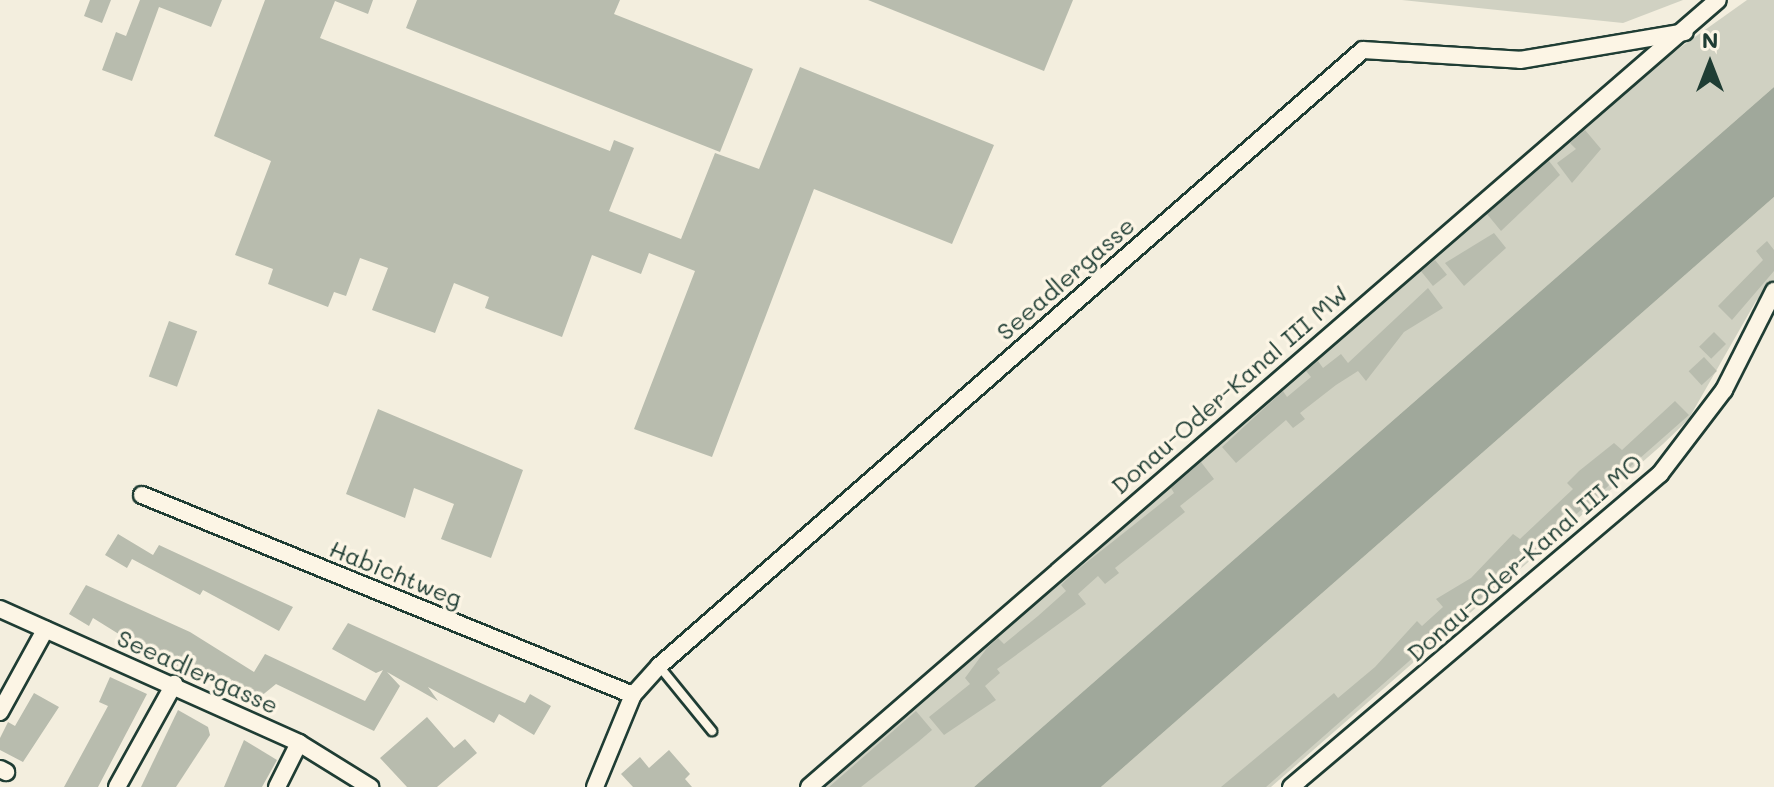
<!DOCTYPE html>
<html>
<head>
<meta charset="utf-8">
<style>
	body { margin:0 }
	#map { position:relative; width:1774px; height:787px; overflow:hidden; background:#f3eede; font-family:Mali,sans-serif }
	div>[style] { position:absolute }
	.green>* { inset:0; background:#d0d1c2 }
	.water>* { inset:0; background:#a0a89b }
	.building>* { inset:0; background:#b8bcae; transform-origin:0 0 }
	.roads { filter:drop-shadow(2px 0 #1f3d34) drop-shadow(-2px 0 #1f3d34) drop-shadow(0 2px #1f3d34) drop-shadow(0 -2px #1f3d34) }
	.lane>* { height:8px; margin:-4px; padding:0 4px; transform-origin:4px; border-radius:4px; background:#fcf5e5 }
	.street>* { height:16px; margin:-8px; padding:0 8px; transform-origin:8px; border-radius:8px; background:#fcf5e5 }
	span { translate:-50% -50%; white-space:nowrap; text-align:center; line-height:1.15; -webkit-text-stroke:7px #fcf5e5; paint-order:stroke }
	.street-label { font-size:24px; color:#1f3d34 }
	.north { position:absolute; left:1670px; top:24px; width:80px; height:80px; -webkit-text-stroke:6px #fcf5e5; paint-order:stroke; rotate:0deg; font-size:22px; font-weight:700; line-height:32px; text-align:center; color:#1f3d34 }
	.north::after { content:''; display:block; margin:auto; width:28px; height:36px; background:#1f3d34; clip-path:polygon(50% 0,100% 100%,50% 72%,0 100%) }
</style>
</head>
<body>
<div id="map">
	<div class="green">
		<i style="clip-path:polygon(1402px 0,1683px 0,1623px 23px)"></i>
		<i style="clip-path:polygon(1747px 0,1774px 0,1774px 87px,974px 787px,820px 787px,1605px 101px)"></i>
		<i style="clip-path:polygon(1774px 197px,1774px 284px,1756px 301px,1688px 420px,1663px 444px,1271px 787px,1101px 787px)"></i>
	</div>
	<div class="water">
		<i style="clip-path:polygon(1774px 87px,1774px 197px,1101px 787px,974px 787px)"></i>
	</div>
	<div class="building">
		<i style="clip-path:polygon(90px 0,111px 0,102px 23px,84px 16px)"></i>
		<i style="clip-path:polygon(140px 0,222px 0,211px 27px,159px 7px,132px 81px,102px 70px,116px 32px,126px 36px)"></i>
		<i style="clip-path:polygon(265px 0,373px 0,368px 14px,335px 1px,320px 38px,610px 151px,614px 140px,634px 148px,609px 211px,681px 239px,715px 153px,759px 169px,800px 67px,994px 145px,952px 244px,814px 189px,712px 457px,634px 429px,695px 271px,649px 253px,641px 274px,592px 255px,562px 337px,485px 308px,489px 297px,454px 283px,435px 333px,372px 310px,388px 268px,360px 258px,346px 296px,334px 292px,328px 307px,268px 284px,273px 269px,235px 255px,271px 161px,214px 136px)"></i>
		<i style="clip-path:polygon(417px 0,620px 0,614px 14px,753px 69px,720px 152px,406px 28px)"></i>
		<i style="clip-path:polygon(868px 0,1073px 0,1044px 71px)"></i>
		<i style="clip-path:polygon(1585px 130px,1601px 149px,1572px 183px,1557px 163px,1576px 149px,1570px 143px)"></i>
		<i style="clip-path:polygon(1549px 161px,1560px 175px,1501px 231px,1487px 214px)"></i>
		<i style="clip-path:polygon(1494px 233px,1506px 248px,1464px 286px,1445px 263px)"></i>
		<i style="clip-path:polygon(1767px 241px,1774px 250px,1774px 271px,1732px 320px,1718px 306px,1763px 260px,1756px 251px)"></i>
		<i style="left:1435px;top:260px;width:19px;height:18px;rotate:51deg"></i>
		<i style="clip-path:polygon(1428px 288px,1443px 308px,1404px 332px,1366px 381px,1358px 371px,1336px 385px,1300px 413px,1305px 419px,1293px 428px,1286px 420px,1236px 463px,1222px 447px,1283px 391px,1287px 397px,1311px 377px,1306px 371px,1318px 361px,1323px 368px,1341px 354px,1348px 363px)"></i>
		<i style="left:169px;top:321px;width:30px;height:59px;rotate:20deg"></i>
		<i style="left:1714px;top:332px;width:17px;height:21px;rotate:45deg"></i>
		<i style="left:1704px;top:357px;width:19px;height:21px;rotate:47deg"></i>
		<i style="clip-path:polygon(1675px 401px,1689px 415px,1266px 787px,1221px 787px,1334px 693px,1338px 698px,1375px 667px,1417px 621px,1422px 626px,1443px 607px,1436px 599px,1471px 578px,1513px 534px,1520px 539px,1573px 489px,1567px 483px,1579px 471px,1614px 443px,1622px 450px)"></i>
		<i style="clip-path:polygon(378px 409px,523px 470px,491px 558px,441px 539px,454px 504px,414px 488px,405px 518px,346px 494px)"></i>
		<i style="clip-path:polygon(1201px 462px,1214px 479px,1180px 506px,1185px 512px,1115px 568px,1119px 573px,1105px 584px,1098px 576px,1078px 594px,1086px 604px,997px 669px,1000px 673px,985px 686px,996px 700px,944px 735px,929px 717px,970px 684px,965px 678px,987px 648px,998px 638px,1004px 644px,1038px 616px,1066px 591px,1061px 585px,1072px 574px,1174px 493px,1171px 488px)"></i>
		<i style="clip-path:polygon(118px 534px,153px 555px,159px 545px,293px 607px,279px 631px,203px 590px,200px 595px,132px 559px,127px 568px,105px 555px)"></i>
		<i style="clip-path:polygon(86px 585px,190px 632px,254px 672px,265px 654px,365px 701px,383px 670px,376px 673px,332px 649px,348px 623px,525px 703px,530px 694px,551px 706px,534px 735px,499px 714px,494px 723px,428px 687px,438px 701px,387px 672px,400px 686px,374px 731px,276px 684px,260px 697px,232px 680px,226px 689px,159px 659px,93px 618px,89px 626px,69px 614px)"></i>
		<i style="clip-path:polygon(110px 677px,147px 694px,98px 787px,64px 787px,108px 706px,99px 702px)"></i>
		<i style="clip-path:polygon(34px 693px,59px 707px,23px 762px,0 750px,0 738px,8px 722px,15px 726px)"></i>
		<i style="clip-path:polygon(178px 710px,208px 727px,210px 735px,176px 787px,141px 787px)"></i>
		<i style="clip-path:polygon(916px 711px,932px 730px,918px 742px,861px 787px,829px 787px)"></i>
		<i style="clip-path:polygon(427px 717px,454px 748px,465px 739px,477px 753px,437px 787px,407px 787px,380px 758px)"></i>
		<i style="clip-path:polygon(244px 740px,277px 760px,262px 787px,224px 787px)"></i>
		<i style="clip-path:polygon(669px 750px,690px 774px,685px 779px,692px 787px,633px 787px,621px 774px,640px 757px,649px 768px)"></i>
	</div>
	<div class="roads">
		<div class="lane">
			<i style="left:659px;top:666px;width:84px;rotate:50.8deg"></i>
		</div>
		<div class="street">
			<i style="left:142px;top:495px;width:530px;rotate:22.16deg"></i>
			<i style="left:0;top:609px;width:328px;rotate:24.1deg"></i>
			<i style="left:299px;top:743px;width:84px;rotate:31.8deg"></i>
			<i style="left:0;top:712px;width:94px;rotate:-61.2deg"></i>
			<i style="left:0;top:769px;width:7px;rotate:27deg"></i>
			<i style="left:117px;top:787px;width:118px;rotate:-61deg"></i>
			<i style="left:277px;top:787px;width:49px;rotate:-63.4deg"></i>
			<i style="left:595px;top:787px;width:100px;rotate:-67.6deg"></i>
			<i style="left:633px;top:695px;width:39px;rotate:-48deg"></i>
			<i style="left:659px;top:666px;width:935px;rotate:-41.19deg"></i>
			<i style="left:1363px;top:50px;width:157px;rotate:3.6deg"></i>
			<i style="left:1520px;top:60px;width:167px;rotate:-9.6deg"></i>
			<i style="left:809px;top:787px;width:1202px;rotate:-40.89deg"></i>
			<i style="left:1291px;top:787px;width:484px;rotate:-40.3deg"></i>
			<i style="left:1660px;top:474px;width:106px;rotate:-52.7deg"></i>
			<i style="left:1724px;top:390px;width:111px;rotate:-63.2deg"></i>
		</div>
	</div>
	<div class="street-label">
		<span style="left:1065px;top:278px;rotate:-41deg">Seeadlergasse</span>
		<span style="left:1229px;top:389px;rotate:-41deg">Donau-Oder-Kanal III MW</span>
		<span style="left:1524px;top:557px;rotate:-41deg">Donau-Oder-Kanal III MO</span>
		<span style="left:396px;top:573px;rotate:22deg">Habichtweg</span>
		<span style="left:198px;top:671px;rotate:24deg">Seeadlergasse</span>
	</div>
	<div class="north">N</div>
</div>
</body>
</html>
